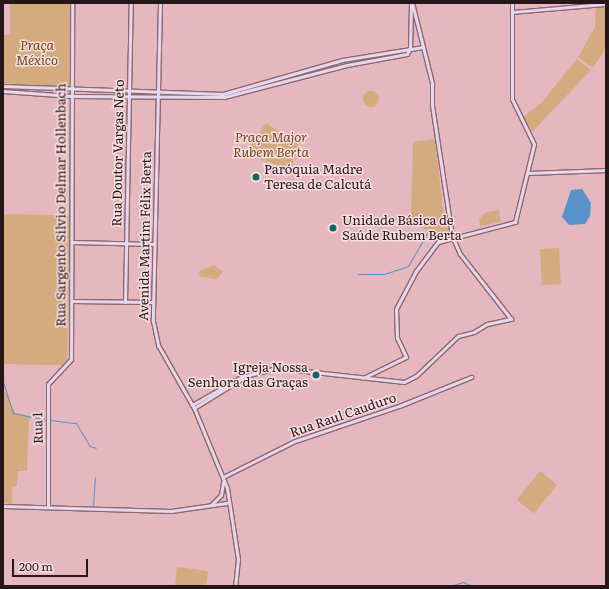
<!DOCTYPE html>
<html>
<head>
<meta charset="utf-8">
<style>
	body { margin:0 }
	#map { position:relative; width:609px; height:589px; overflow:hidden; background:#e5b7be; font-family:Literata,serif }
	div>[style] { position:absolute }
	.green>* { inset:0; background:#d3ab7e; transform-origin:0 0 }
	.round { border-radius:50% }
	.water>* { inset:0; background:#5892cb }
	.stream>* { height:1px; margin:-0.5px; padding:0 0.5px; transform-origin:0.5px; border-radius:0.5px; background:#5892cb }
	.roads { filter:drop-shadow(1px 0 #90676d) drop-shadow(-1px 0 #90676d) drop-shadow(0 1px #90676d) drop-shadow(0 -1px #90676d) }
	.secondary>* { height:3px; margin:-1.5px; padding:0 1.5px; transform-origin:1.5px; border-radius:1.5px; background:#e5d8ee }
	.dots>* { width:11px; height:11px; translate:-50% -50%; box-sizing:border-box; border:2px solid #f7dfe2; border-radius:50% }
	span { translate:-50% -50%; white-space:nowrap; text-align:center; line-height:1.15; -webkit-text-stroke:3px #f7dfe2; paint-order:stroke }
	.park-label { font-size:13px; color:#6c4715; font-style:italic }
	.street-label { font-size:13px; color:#261619 }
	.poi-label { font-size:13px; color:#261619 }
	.left { translate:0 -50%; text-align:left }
	.right { translate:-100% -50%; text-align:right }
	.frame { position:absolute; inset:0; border:4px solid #261619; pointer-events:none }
	.scale { position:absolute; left:12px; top:559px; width:76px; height:18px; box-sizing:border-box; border:2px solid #261619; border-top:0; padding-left:5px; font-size:12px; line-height:14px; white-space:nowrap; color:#261619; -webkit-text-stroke:3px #f7dfe2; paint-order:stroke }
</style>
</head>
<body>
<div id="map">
	<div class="green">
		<i style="clip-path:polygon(10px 3px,70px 3px,70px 88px,3px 83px,3px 35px,10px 35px)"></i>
		<i style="clip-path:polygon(606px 5px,606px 48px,593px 68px,578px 57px,595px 27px,596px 6px)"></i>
		<i style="clip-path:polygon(577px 59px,591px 70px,532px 132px,522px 118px,542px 102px)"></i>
		<i class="round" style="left:363px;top:91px;width:16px;height:16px"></i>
		<i style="clip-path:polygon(266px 123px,299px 145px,291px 169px,244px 154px)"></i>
		<i style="clip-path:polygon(435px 139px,443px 209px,450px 235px,440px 239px,411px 220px,413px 142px)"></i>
		<i style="clip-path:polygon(499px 210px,501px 222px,480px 226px,479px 219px,486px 212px)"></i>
		<i style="left:3px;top:214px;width:67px;height:150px;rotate:1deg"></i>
		<i style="left:559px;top:248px;width:36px;height:19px;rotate:87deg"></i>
		<i style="clip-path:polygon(214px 265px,223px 272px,217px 279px,200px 277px,199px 271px)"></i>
		<i style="clip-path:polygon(6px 392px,15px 413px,29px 416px,27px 471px,18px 471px,17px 486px,12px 486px,12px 504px,3px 503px,3px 393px)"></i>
		<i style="left:540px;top:471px;width:22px;height:37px;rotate:39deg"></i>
		<i style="clip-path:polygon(177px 567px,208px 571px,206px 586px,175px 586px)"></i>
	</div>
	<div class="water">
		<i style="clip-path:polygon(582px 189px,591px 203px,590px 216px,585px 224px,569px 225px,562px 217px,571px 190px)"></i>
	</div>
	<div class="stream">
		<i style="left:358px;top:274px;width:26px"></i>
		<i style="left:384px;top:274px;width:25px;rotate:-18deg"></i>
		<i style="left:408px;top:266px;width:39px;rotate:-60deg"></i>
		<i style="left:3px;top:382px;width:33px;rotate:72deg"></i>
		<i style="left:13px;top:413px;width:33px;rotate:12deg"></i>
		<i style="left:50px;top:420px;width:26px;rotate:7deg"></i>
		<i style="left:76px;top:423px;width:27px;rotate:59deg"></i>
		<i style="left:90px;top:446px;width:6px;rotate:18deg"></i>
		<i style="left:93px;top:505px;width:28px;rotate:-86deg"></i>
		<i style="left:440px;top:585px;width:5px;rotate:11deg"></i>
		<i style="left:450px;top:586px;width:14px;rotate:-17deg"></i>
		<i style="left:463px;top:582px;width:10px;rotate:24deg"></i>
	</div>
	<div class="roads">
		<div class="secondary">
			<i style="left:160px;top:3px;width:318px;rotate:91.3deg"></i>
			<i style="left:153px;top:321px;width:25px;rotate:78deg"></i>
			<i style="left:158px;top:345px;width:73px;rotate:60.3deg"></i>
			<i style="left:194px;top:408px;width:87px;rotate:67.6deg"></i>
			<i style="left:227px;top:488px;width:72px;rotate:81.2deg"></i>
			<i style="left:238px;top:559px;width:27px;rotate:96deg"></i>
			<i style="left:512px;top:12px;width:94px;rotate:-4.9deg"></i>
			<i style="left:3px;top:86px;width:220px;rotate:2.1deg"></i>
			<i style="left:223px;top:94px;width:124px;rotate:-15.9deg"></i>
			<i style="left:342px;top:60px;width:82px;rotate:-9.1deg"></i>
			<i style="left:3px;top:91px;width:69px;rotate:4.1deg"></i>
			<i style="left:72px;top:96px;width:152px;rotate:0.4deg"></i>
			<i style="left:224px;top:97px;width:127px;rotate:-14.6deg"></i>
			<i style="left:347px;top:65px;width:61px;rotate:-10.4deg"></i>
			<i style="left:407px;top:54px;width:7px;rotate:-63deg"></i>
			<i style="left:410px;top:48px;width:45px;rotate:-88.7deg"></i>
			<i style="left:529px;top:173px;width:77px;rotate:-2.2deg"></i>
			<i style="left:73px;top:242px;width:81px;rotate:1.4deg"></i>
			<i style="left:72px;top:301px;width:81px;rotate:0.7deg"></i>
			<i style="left:125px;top:302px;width:299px;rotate:-88.9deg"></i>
			<i style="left:363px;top:378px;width:48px;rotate:-26deg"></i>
			<i style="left:406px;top:357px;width:21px;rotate:-115deg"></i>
			<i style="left:397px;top:338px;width:29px;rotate:-92deg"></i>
			<i style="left:396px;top:309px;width:43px;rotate:-62.2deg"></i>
			<i style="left:416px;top:271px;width:36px;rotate:-53deg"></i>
			<i style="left:438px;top:242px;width:80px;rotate:-14.6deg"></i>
			<i style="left:515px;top:222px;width:80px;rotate:-76.3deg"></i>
			<i style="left:534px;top:144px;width:50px;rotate:-116.1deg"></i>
			<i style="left:512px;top:99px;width:96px;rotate:-90deg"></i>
			<i style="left:192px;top:405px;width:56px;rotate:-29.7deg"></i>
			<i style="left:241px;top:377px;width:38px;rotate:-14deg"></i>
			<i style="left:278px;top:368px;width:127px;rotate:6.3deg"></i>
			<i style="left:404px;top:382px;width:13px;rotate:-27deg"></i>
			<i style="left:416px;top:376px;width:58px;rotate:-43.6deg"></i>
			<i style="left:458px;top:336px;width:16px;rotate:-14deg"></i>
			<i style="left:474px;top:332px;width:15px;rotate:-32deg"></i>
			<i style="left:487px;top:324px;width:25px;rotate:-12deg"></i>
			<i style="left:511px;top:319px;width:83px;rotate:-128.1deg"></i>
			<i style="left:460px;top:254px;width:20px;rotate:-114deg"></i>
			<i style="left:452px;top:236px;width:133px;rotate:-98.7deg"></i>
			<i style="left:432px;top:105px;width:22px;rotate:-90deg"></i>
			<i style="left:432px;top:83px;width:82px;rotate:-104deg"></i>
			<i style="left:194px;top:408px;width:61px;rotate:-31.6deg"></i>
			<i style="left:223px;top:477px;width:80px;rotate:-26.6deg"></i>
			<i style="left:295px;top:441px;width:110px;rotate:-18.6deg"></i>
			<i style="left:399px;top:406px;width:78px;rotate:-21.9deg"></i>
			<i style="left:211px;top:505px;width:14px;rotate:-45deg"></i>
			<i style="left:221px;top:495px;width:13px;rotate:-81deg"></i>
			<i style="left:3px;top:506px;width:168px;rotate:1.7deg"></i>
			<i style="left:171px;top:511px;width:56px;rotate:-8.3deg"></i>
			<i style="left:48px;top:507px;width:123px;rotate:-90deg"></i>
			<i style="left:48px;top:384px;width:34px;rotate:-47deg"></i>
			<i style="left:71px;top:359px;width:356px;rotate:-89.8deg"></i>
		</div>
	</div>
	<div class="dots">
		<i style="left:256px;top:177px;background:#166460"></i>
		<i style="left:333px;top:228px;background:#166460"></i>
		<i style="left:316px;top:375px;background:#166460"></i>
	</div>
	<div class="park-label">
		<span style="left:37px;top:53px">Praça<br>México</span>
		<span style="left:271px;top:145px">Praça Major<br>Rubem Berta</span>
	</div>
	<div class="street-label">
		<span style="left:118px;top:153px;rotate:-89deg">Rua Doutor Vargas Neto</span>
		<span style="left:61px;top:205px;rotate:-90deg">Rua Sargento Silvio Delmar Hollenbach</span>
		<span style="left:145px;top:236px;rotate:-89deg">Avenida Martim Félix Berta</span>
		<span style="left:343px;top:415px;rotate:-19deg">Rua Raul Cauduro</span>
		<span style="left:38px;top:428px;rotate:-91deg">Rua 1</span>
	</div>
	<div class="poi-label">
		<span class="left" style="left:264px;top:177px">Paróquia Madre<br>Teresa de Calcutá</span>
		<span class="left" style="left:342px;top:228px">Unidade Básica de<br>Saúde Rubem Berta</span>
		<span class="right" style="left:308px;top:375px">Igreja Nossa<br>Senhora das Graças</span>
	</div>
	<div class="frame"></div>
	<div class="scale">200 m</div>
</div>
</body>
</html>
